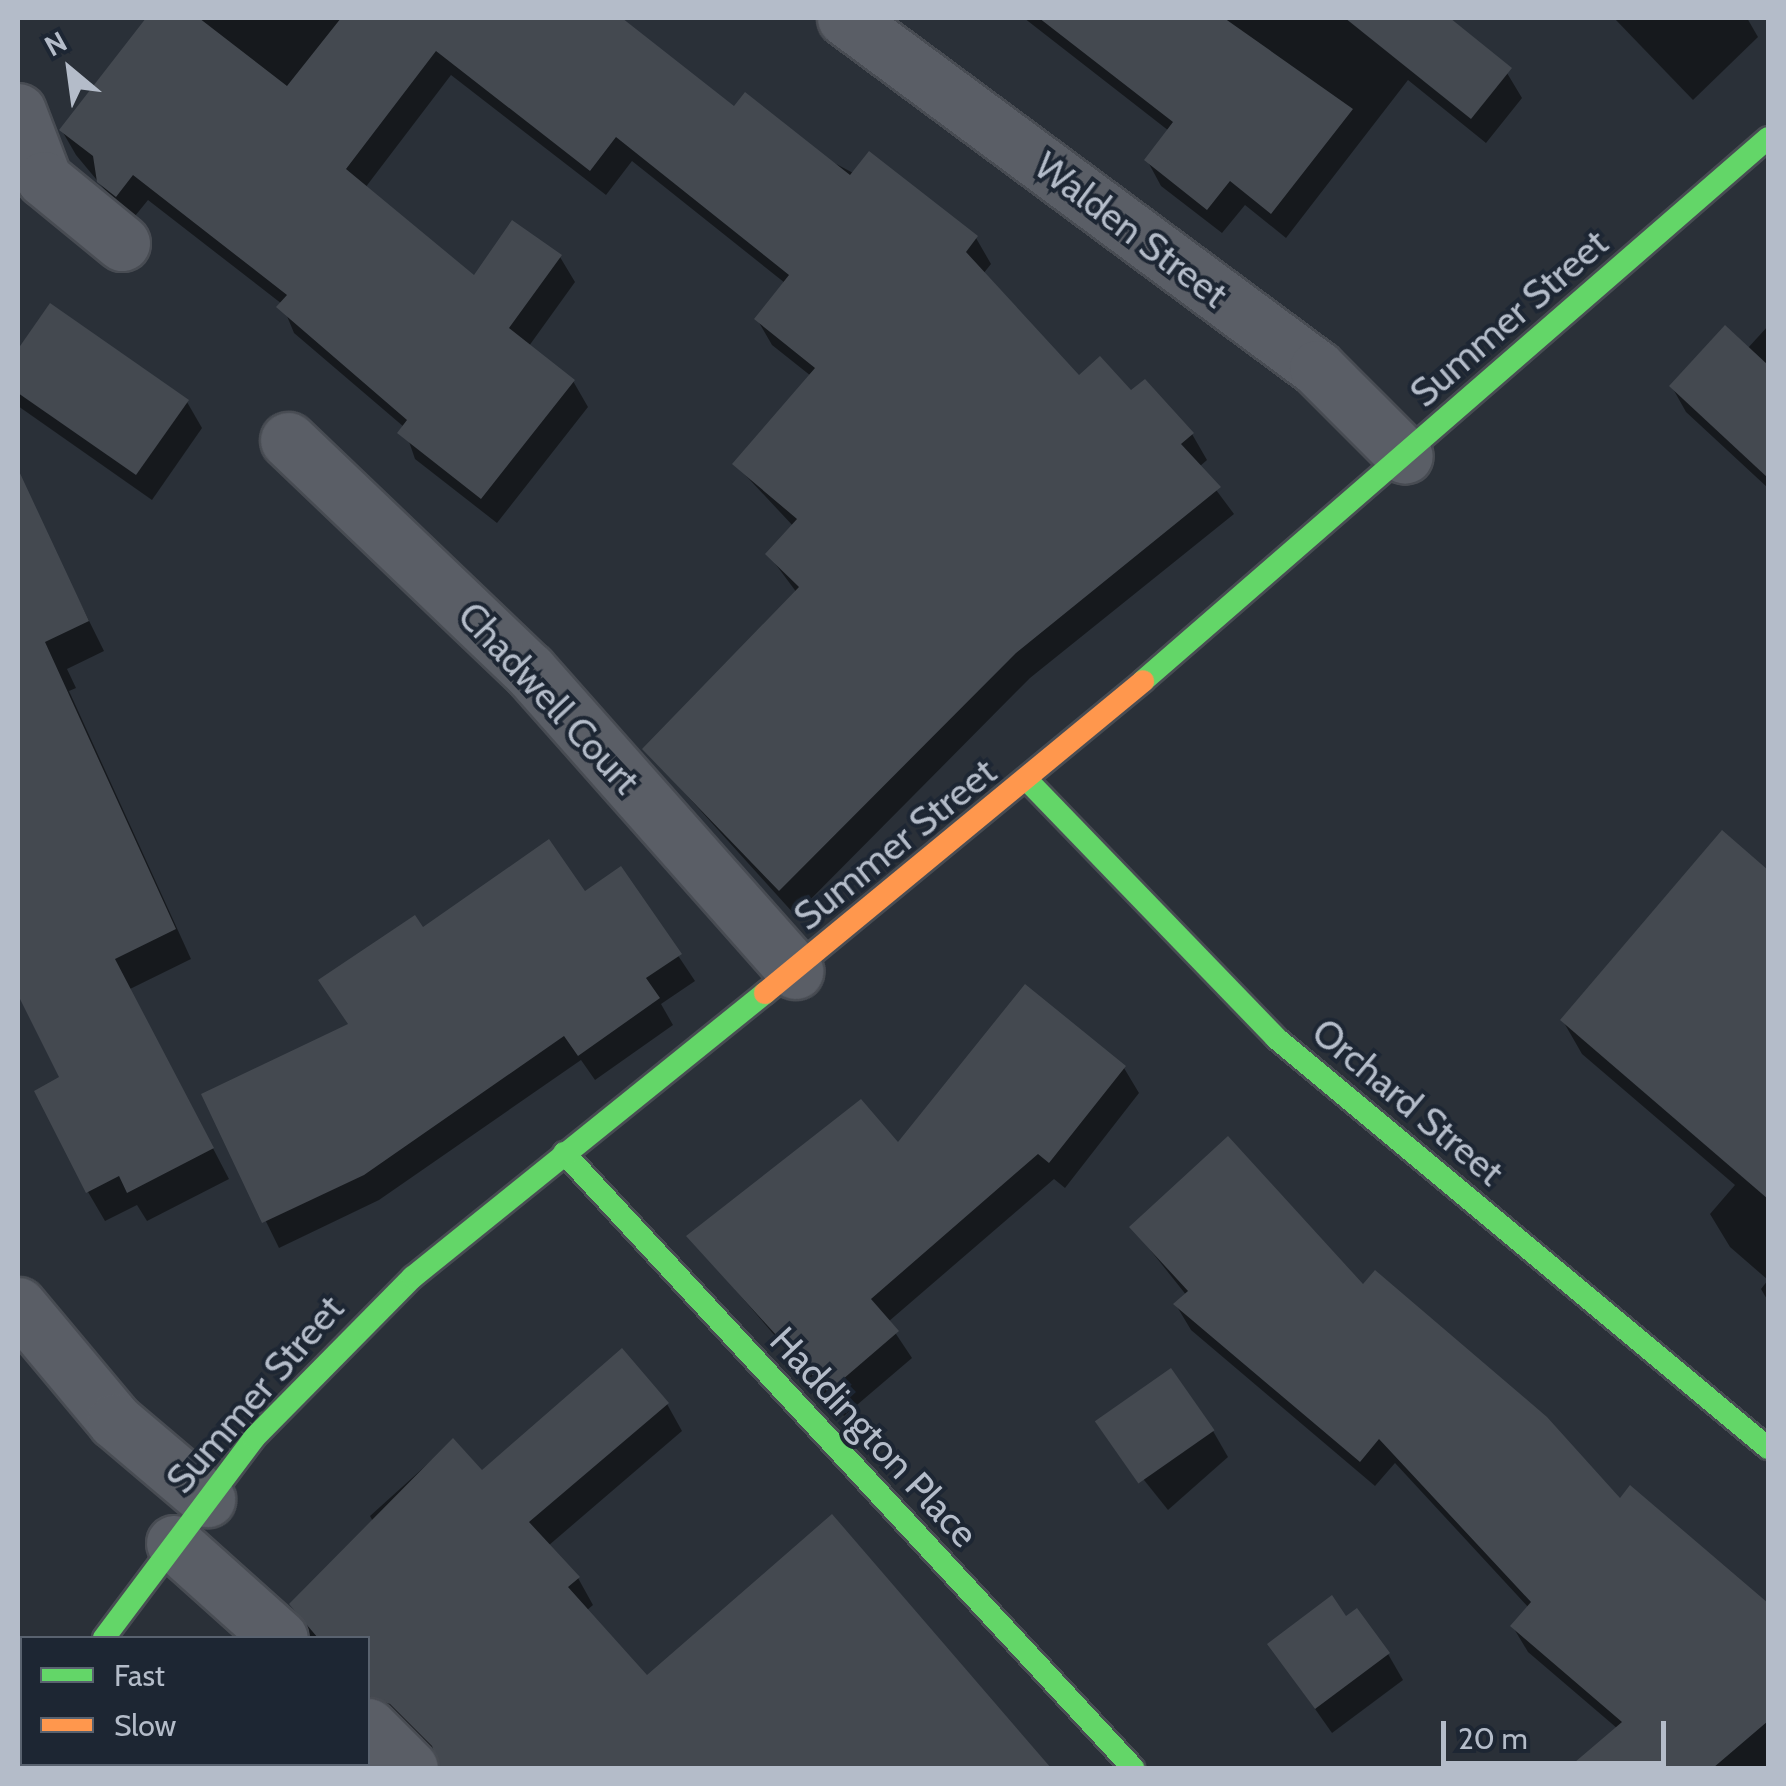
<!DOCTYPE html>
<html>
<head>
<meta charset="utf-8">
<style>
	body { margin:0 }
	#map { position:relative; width:1786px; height:1786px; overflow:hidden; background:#2a3038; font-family:Cabin,sans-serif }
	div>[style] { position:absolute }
	.shadow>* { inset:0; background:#0007; transform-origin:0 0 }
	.building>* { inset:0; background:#444950; transform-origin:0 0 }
	.roads { filter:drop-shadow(2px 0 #484c53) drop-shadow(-2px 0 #484c53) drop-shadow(0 2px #484c53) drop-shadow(0 -2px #484c53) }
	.street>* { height:55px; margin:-27.5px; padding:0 27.5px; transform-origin:27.5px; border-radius:27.5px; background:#5a5e66 }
	.fast>* { height:22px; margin:-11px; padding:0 11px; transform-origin:11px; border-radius:11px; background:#63d668 }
	.slow>* { height:22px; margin:-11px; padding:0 11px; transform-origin:11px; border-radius:11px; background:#ff974d }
	span { translate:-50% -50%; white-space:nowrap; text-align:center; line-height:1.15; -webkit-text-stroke:8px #1d2633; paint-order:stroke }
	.street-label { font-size:38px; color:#b4bcc9 }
	.frame { position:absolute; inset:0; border:20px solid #b4bcc9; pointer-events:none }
	.legend { position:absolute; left:20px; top:1636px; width:350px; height:130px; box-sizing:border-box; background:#1d2633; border:2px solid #59626f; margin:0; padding:12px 18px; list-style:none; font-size:30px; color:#b4bcc9 }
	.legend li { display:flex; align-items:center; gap:20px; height:50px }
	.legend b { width:50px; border:2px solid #59626f }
	.north { position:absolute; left:20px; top:20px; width:100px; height:100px; -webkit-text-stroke:8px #1d2633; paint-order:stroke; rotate:331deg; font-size:28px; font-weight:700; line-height:40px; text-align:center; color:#b4bcc9 }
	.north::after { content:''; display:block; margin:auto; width:35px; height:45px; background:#b4bcc9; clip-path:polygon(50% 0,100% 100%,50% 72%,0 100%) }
	.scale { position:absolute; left:1441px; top:1721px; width:225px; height:45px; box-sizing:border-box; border:5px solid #b4bcc9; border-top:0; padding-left:12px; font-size:30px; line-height:35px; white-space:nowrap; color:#b4bcc9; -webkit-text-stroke:8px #1d2633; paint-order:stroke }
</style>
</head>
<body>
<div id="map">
	<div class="shadow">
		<i style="clip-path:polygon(150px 18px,617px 18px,734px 110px,976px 238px,991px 264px,983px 274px,1079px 379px,1131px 394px,1192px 434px,1207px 460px,1199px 467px,1234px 514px,1030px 678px,795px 915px,645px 749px,797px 593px,768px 554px,794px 527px,735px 464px,811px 376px,772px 345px,757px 319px,785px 283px,632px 161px,606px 195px,451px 75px,365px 188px,475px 278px,560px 257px,575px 282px,529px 346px,573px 381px,588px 407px,497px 523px,415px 459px,404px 427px,294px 333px,282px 304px,148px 200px,131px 221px,76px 155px,61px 129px)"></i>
		<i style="clip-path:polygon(1024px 18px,1430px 18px,1507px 73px,1522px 98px,1486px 143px,1408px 80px,1286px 238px,1245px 205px,1222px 233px,1161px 186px,1147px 160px,1169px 131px)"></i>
		<i style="clip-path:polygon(1614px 18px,1747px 18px,1758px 37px,1693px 100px)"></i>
		<i style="clip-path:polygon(50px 307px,187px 402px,202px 428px,152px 500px,18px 406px,18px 353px)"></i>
		<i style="clip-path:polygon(1768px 326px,1768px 488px,1686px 412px,1672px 387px,1747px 349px)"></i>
		<i style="clip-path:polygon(34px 510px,104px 651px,67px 669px,76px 688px,69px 691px,191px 959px,130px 989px,229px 1179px,147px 1221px,137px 1205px,105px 1221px,88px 1192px,37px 1092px,62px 1078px,18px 987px,18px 518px)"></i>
		<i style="clip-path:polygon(1722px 834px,1768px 874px,1768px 1301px,1761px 1289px,1768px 1280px,1730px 1247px,1710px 1214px,1735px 1185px,1582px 1054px,1563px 1021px)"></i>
		<i style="clip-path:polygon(621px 870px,695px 981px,661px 1004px,673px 1025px,595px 1080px,581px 1060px,379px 1200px,279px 1248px,204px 1095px,350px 1026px,321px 981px,422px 930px,585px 894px)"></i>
		<i style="clip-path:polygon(1124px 1068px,1139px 1093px,1065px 1188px,1054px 1179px,888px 1322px,912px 1358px,844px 1416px,689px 1236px,898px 1146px)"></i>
		<i style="clip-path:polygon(1132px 1227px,1363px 1288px,1620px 1501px,1630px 1489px,1768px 1606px,1768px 1768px,1585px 1768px,1580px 1761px,1618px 1729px,1528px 1652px,1513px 1627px,1529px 1608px,1395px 1463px,1375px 1486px,1191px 1330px,1176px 1305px,1187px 1296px)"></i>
		<i style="clip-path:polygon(667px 1404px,682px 1431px,548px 1546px,578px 1578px,593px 1605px,586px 1611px,647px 1678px,832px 1518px,1049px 1768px,441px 1768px,407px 1730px,368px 1728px,368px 1638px,310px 1638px,292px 1604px,375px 1525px,370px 1516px,453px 1441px,482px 1473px)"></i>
		<i style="clip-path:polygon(1104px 1430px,1213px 1431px,1228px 1457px,1168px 1510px)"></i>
		<i style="clip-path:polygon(1270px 1645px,1388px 1654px,1403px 1680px,1332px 1733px)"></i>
		<i style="left:160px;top:1764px;width:203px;height:6px"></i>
	</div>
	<div class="building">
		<i style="clip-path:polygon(146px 18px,199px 18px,287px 86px,341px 18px,622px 18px,734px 106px,745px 92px,850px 175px,869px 151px,978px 236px,966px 252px,1079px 375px,1100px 356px,1131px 390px,1145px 379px,1194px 433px,1181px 444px,1221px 487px,1016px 653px,779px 891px,642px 749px,799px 587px,765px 554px,797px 519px,732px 464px,815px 368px,754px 319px,789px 275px,616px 137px,590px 171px,436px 51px,346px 169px,474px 275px,512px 220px,562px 255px,509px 328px,575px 380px,481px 499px,397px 433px,407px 420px,276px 307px,287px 295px,133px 175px,116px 197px,97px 182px,93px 156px,59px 130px)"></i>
		<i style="clip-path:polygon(1039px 18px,1224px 18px,1353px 109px,1271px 214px,1230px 181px,1207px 210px,1144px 160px,1173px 122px)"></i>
		<i style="clip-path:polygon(1345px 18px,1450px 18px,1512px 68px,1471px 119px)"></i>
		<i style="clip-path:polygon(50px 303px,189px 400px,136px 475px,18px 393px,18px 349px)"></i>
		<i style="clip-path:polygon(1725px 325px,1768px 365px,1768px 478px,1669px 386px)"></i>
		<i style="clip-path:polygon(18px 469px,89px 621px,45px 642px,176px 929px,115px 959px,214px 1148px,127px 1193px,119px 1176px,86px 1193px,34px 1091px,59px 1077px,18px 995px)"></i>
		<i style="clip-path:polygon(1722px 830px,1768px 870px,1768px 1199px,1560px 1020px)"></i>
		<i style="clip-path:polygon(549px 839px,585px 891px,621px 866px,682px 954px,646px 978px,660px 998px,578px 1056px,564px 1036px,364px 1175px,262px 1223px,201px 1094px,348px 1024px,318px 980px,415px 915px,423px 927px)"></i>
		<i style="clip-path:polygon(1025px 984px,1126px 1066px,1049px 1163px,1038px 1154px,871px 1299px,899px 1331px,828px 1392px,686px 1236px,861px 1099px,898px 1142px)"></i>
		<i style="clip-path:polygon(1228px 1136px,1363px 1284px,1375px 1270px,1547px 1417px,1620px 1498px,1630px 1485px,1768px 1603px,1768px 1721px,1713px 1768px,1568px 1768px,1622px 1722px,1510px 1626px,1531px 1602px,1379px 1439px,1360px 1462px,1173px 1304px,1188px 1291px,1129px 1227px)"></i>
		<i style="clip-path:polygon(622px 1348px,669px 1403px,529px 1522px,580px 1577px,568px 1587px,647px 1675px,832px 1514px,1051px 1768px,440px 1768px,432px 1746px,390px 1704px,368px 1696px,368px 1638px,318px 1638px,289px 1604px,453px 1438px,482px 1470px)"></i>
		<i style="left:1171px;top:1368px;width:76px;height:93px;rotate:55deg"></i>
		<i style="clip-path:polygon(1332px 1595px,1346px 1616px,1357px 1608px,1390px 1653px,1315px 1709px,1267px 1644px)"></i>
	</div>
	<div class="roads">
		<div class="street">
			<i style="left:845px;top:18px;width:588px;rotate:36.56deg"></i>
			<i style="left:1317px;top:368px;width:124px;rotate:45deg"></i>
			<i style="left:18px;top:111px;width:73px;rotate:69.1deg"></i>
			<i style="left:44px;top:179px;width:101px;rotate:39.4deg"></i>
			<i style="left:288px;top:440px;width:333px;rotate:43.7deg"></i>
			<i style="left:529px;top:670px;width:402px;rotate:48.5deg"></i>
			<i style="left:18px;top:1305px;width:151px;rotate:50.1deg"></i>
			<i style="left:115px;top:1421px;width:121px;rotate:40.3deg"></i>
			<i style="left:174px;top:1543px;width:142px;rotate:41.9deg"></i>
			<i style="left:368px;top:1726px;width:59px;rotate:45deg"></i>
		</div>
		<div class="fast">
			<i style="left:1143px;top:681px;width:828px;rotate:-40.98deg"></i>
			<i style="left:1028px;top:781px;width:357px;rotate:46deg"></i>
			<i style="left:1276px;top:1038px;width:640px;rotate:39.81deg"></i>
			<i style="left:564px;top:1153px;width:838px;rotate:47.22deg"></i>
			<i style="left:104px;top:1638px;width:250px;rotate:-53.1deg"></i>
			<i style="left:254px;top:1438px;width:226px;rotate:-45.4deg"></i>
			<i style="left:413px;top:1277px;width:452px;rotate:-38.9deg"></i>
			<i style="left:18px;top:1758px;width:8px;rotate:-60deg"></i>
		</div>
		<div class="slow">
			<i style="left:765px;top:993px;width:490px;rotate:-39.5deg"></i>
		</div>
	</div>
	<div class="street-label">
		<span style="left:1131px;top:230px;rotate:37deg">Walden Street</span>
		<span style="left:1509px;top:318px;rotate:-41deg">Summer Street</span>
		<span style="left:549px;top:698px;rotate:47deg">Chadwell Court</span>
		<span style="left:895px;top:844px;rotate:-39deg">Summer Street</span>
		<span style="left:1408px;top:1102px;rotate:40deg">Orchard Street</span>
		<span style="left:255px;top:1394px;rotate:-49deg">Summer Street</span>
		<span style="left:874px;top:1437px;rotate:47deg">Haddington Place</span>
	</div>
	<div class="frame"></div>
	<ul class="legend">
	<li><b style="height:12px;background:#63d668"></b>Fast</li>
	<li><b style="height:12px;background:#ff974d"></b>Slow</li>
	</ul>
	<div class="north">N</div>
	<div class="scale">20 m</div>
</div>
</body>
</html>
